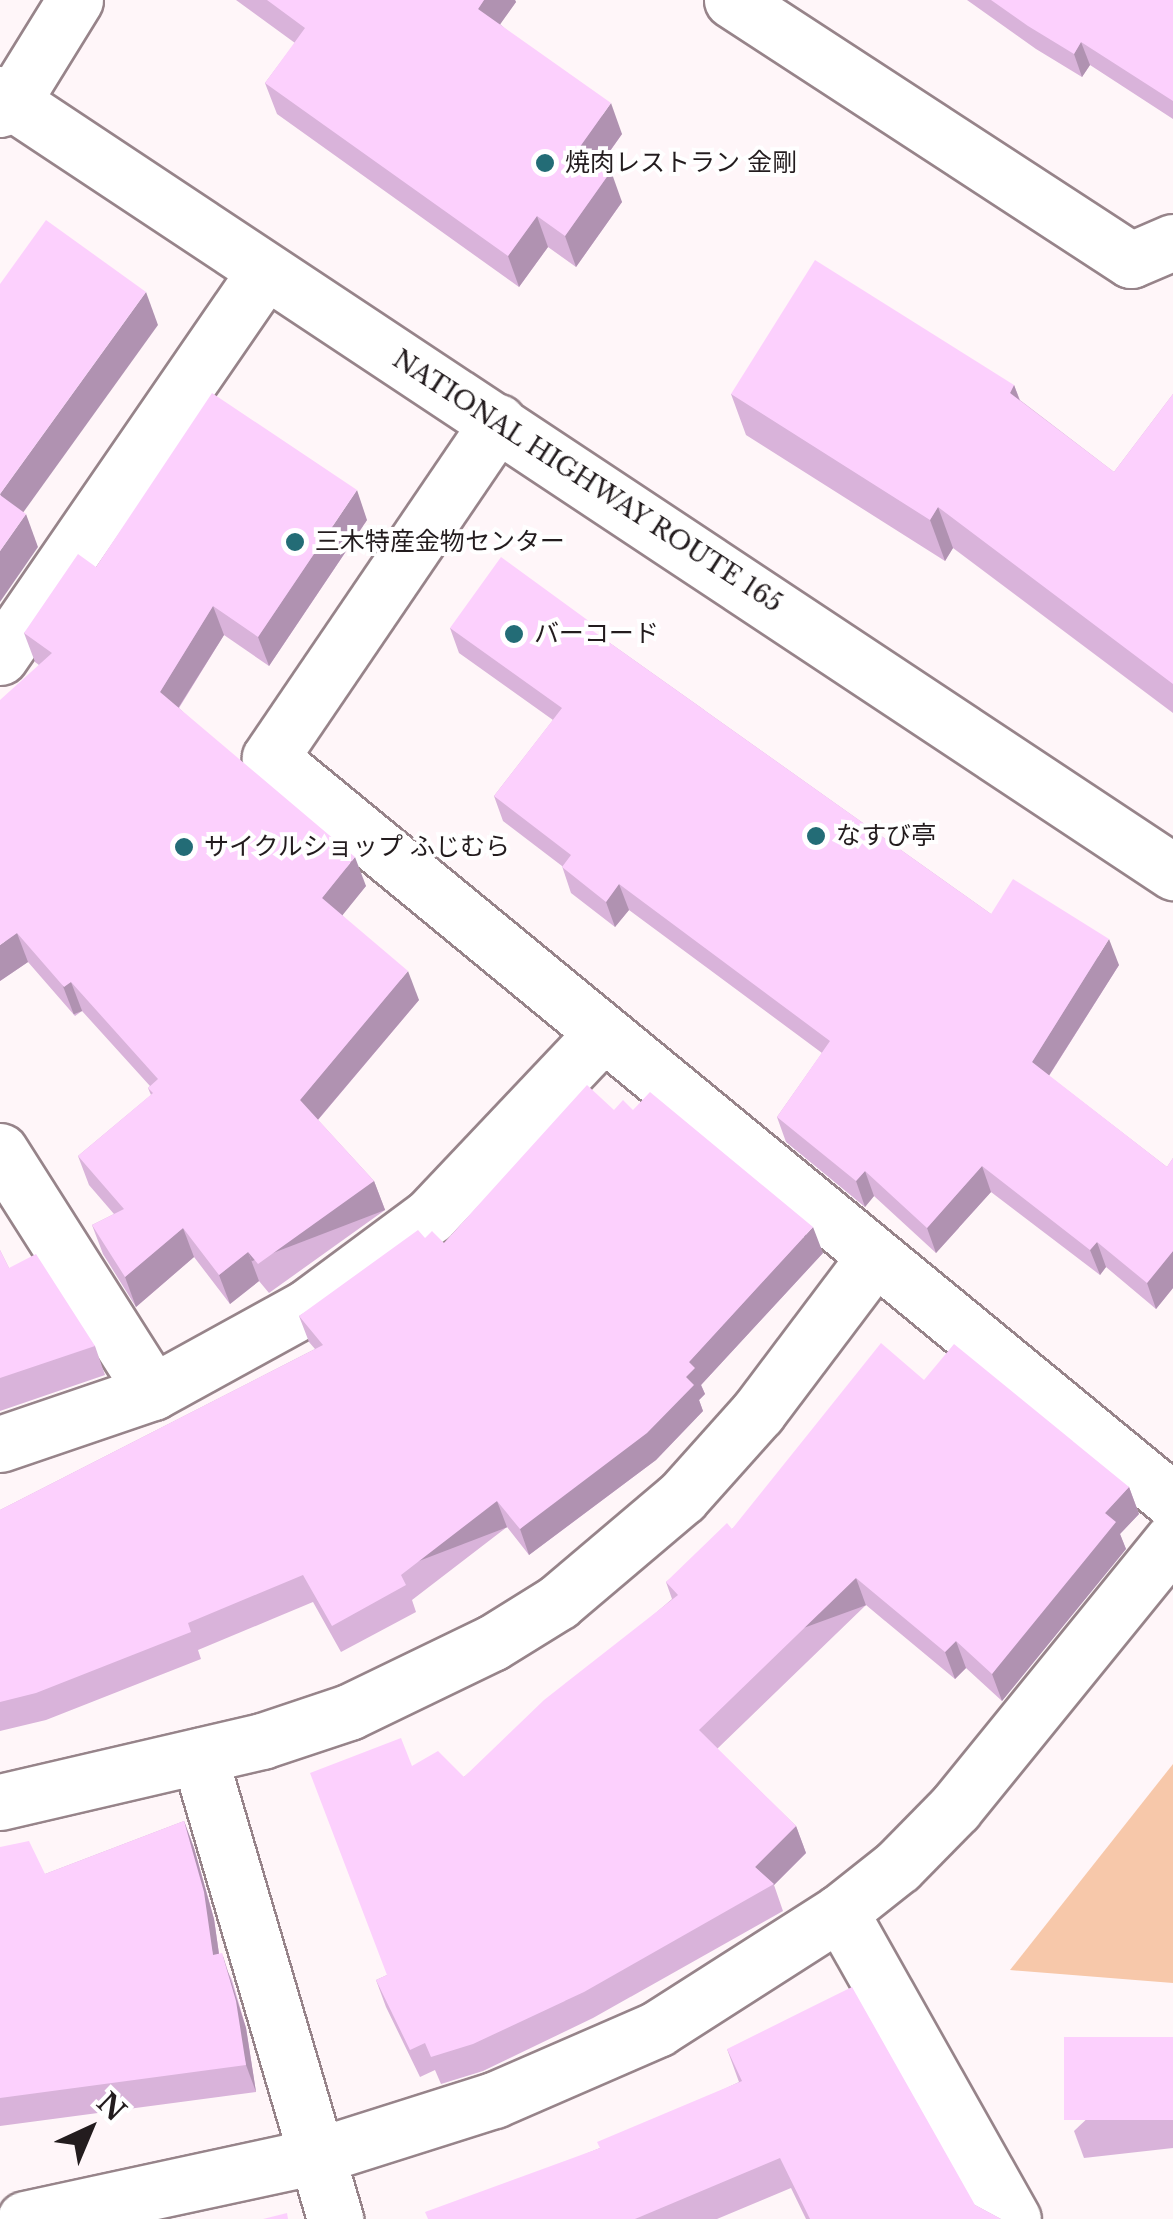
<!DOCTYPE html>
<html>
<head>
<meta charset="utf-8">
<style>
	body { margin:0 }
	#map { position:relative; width:1173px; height:2219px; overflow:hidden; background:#fff6f9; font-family:"Libre Baskerville","Noto Sans JP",serif }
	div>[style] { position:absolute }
	.green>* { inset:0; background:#f7c8aa }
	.roads { filter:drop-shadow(2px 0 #97848a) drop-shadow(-2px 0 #97848a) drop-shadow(0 2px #97848a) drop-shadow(0 -2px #97848a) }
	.minor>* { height:55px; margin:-27.5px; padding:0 27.5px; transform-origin:27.5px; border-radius:27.5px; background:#fff }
	.highway>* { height:55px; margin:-27.5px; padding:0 27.5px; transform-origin:27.5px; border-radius:27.5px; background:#fff }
	.wall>* { inset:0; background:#d9b3da }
	.shaded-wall>* { inset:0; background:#b092b1; transform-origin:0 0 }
	.building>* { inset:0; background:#fcd0fd; transform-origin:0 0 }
	.dots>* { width:28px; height:28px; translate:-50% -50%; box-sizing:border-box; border:5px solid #fff; border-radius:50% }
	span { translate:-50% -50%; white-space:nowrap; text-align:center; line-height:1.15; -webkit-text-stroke:8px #fff; paint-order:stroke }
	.poi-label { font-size:25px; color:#231c1e }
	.left { translate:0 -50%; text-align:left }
	.street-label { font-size:25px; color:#231c1e }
	.north { position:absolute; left:40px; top:2079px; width:100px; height:100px; -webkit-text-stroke:8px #fff; paint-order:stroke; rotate:44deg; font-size:28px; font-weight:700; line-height:40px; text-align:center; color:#231c1e }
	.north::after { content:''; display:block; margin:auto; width:35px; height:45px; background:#231c1e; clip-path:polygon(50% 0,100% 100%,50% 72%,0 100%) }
</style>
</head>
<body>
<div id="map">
	<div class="green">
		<i style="clip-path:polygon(1173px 1764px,1173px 1983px,1010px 1970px)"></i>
	</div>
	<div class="roads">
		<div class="minor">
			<i style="left:732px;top:0;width:476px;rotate:33.1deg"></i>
			<i style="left:1131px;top:260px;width:46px;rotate:-23.2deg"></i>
			<i style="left:0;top:109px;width:14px;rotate:-30deg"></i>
			<i style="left:12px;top:102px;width:120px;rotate:-58.3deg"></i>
			<i style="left:498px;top:422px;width:406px;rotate:124.2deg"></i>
			<i style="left:270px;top:758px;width:1169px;rotate:39.45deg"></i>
			<i style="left:0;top:657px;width:468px;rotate:-55.5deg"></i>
			<i style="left:0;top:1151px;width:285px;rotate:57.6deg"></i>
			<i style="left:0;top:1444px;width:162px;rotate:-18.8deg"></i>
			<i style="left:153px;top:1392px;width:175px;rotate:-28.8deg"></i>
			<i style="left:306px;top:1308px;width:154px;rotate:-36.6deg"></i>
			<i style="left:430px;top:1216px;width:250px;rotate:-46.6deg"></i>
			<i style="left:199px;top:1756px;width:483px;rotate:73.6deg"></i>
			<i style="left:0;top:1802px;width:269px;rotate:-13.1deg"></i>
			<i style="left:262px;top:1741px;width:92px;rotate:-18.4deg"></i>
			<i style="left:349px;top:1712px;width:159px;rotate:-25.8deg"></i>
			<i style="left:492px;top:1643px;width:78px;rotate:-31.8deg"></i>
			<i style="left:558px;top:1602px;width:162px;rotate:-40.3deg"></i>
			<i style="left:682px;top:1497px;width:114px;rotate:-48.2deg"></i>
			<i style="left:758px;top:1412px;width:194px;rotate:-53deg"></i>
			<i style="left:840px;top:1912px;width:352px;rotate:60.6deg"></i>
			<i style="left:25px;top:2219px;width:299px;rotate:-12.2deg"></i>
			<i style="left:317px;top:2156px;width:186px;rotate:-17.6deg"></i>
			<i style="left:494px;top:2100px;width:178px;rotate:-23.5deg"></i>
			<i style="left:657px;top:2029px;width:217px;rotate:-32.6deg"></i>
			<i style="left:840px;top:1912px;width:74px;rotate:-38.4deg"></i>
			<i style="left:898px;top:1866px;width:81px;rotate:-45.5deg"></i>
			<i style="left:955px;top:1808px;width:345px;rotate:-50.9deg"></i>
		</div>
		<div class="highway">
			<i style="left:0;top:94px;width:1408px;rotate:33.55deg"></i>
		</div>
	</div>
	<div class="wall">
		<i style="clip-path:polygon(236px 0,515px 0,516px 2px,500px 24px,622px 134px,601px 164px,622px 202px,576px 267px,548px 247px,519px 287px,277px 114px,265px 83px,295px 43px)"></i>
		<i style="clip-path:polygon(967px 0,1173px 0,1173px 119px,1090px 65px,1082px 77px,1036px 49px)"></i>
		<i style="clip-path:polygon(1014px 385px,1020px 400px,1114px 472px,1173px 394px,1173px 713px,953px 548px,945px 561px,746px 435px,731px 394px)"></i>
		<i style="clip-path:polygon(367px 520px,269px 666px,224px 635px,179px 708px,366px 886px,342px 915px,419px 1000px,318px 1120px,374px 1181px,385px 1210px,269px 1293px,259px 1281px,230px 1304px,194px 1257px,136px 1307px,103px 1254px,92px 1225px,114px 1214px,89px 1185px,78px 1156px,151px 1095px,148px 1088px,150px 1086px,82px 1011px,75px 1016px,28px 962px,0 981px,39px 665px,35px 662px,24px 633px,96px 567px)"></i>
		<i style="clip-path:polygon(450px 628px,600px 636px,991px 914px,1119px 965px,1049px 1076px,1167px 1167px,1173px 1158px,1173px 1288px,1156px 1309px,1106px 1267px,1100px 1275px,991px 1192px,936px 1253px,874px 1196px,865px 1207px,786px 1142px,777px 1117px,822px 1053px,629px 910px,615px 927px,571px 893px,562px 866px,503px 821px,494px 796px,553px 720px,459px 653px)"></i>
		<i style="clip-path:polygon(614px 1110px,633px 1110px,823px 1253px,701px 1385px,705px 1394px,699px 1400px,703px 1411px,656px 1460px,529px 1555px,507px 1527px,412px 1600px,416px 1612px,341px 1652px,313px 1602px,198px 1650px,201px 1659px,46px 1720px,0 1731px,0 1510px,315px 1349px,309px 1342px,299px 1316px,425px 1238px,444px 1243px)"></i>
		<i style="clip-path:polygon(0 1250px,9px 1268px,95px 1346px,105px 1375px,0 1411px)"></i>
		<i style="clip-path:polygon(924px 1380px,1129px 1487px,1139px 1514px,1120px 1534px,1126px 1549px,1002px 1701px,966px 1668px,955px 1679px,866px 1605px,717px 1749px,796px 1826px,806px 1853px,774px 1885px,783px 1911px,593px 2018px,483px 2071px,441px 2084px,435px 2070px,420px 2077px,386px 2007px,376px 1980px,387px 1975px,412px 1766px,464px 1777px,672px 1599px,666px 1582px,732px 1529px)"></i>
		<i style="clip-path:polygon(184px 1821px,194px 1848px,214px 1919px,219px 1954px,232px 1980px,246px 2028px,256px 2092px,0 2126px,0 1847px,45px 1874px)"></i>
		<i style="clip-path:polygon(1173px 2037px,1173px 2148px,1084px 2158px,1074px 2131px)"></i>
		<i style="clip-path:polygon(727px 2049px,975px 2205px,1001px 2219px,806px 2219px,791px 2188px,717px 2219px,428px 2219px,600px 2148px,739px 2082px)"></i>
	</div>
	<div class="shaded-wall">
		<i style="clip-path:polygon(484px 0,515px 0,516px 2px,489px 40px,478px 9px)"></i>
		<i style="clip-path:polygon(1081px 42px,1090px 65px,1082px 77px,1074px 54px)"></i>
		<i style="clip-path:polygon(611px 103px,622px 134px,590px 179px,579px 148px)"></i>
		<i style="clip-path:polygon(611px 171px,622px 202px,576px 267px,565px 236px)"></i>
		<i style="clip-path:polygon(537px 216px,548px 247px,519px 287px,508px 256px)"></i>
		<i style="clip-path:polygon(146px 292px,158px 325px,12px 528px,0 494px)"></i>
		<i style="clip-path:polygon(1014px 385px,1029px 426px,1010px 393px)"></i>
		<i style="clip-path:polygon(357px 490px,367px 520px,269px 666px,258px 637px)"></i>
		<i style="clip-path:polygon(938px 507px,953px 548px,945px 561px,930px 520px)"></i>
		<i style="clip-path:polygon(26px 514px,38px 547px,0 602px,0 551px)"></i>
		<i style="clip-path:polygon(213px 606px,224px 635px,170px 721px,160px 692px)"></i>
		<i style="clip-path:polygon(355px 857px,366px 886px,333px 927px,322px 898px)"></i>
		<i style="clip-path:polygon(619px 884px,629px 910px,615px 927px,606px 902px)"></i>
		<i style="clip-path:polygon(17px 933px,28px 962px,0 981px,0 945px)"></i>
		<i style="clip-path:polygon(1109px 939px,1119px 965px,1041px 1088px,1032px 1062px)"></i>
		<i style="clip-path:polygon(408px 971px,419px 1000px,310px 1129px,300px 1100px)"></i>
		<i style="left:71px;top:982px;width:31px;height:9px;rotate:69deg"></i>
		<i style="clip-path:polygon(982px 1166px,991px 1192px,936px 1253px,927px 1228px)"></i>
		<i style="clip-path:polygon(865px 1171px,874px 1196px,865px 1207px,856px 1181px)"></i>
		<i style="left:374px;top:1181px;width:31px;height:143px;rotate:69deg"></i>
		<i style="clip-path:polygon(813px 1227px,823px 1253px,701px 1385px,705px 1394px,699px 1400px,703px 1411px,656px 1460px,529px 1555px,520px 1529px,686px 1377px,689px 1362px)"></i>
		<i style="clip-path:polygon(183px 1228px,194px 1257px,136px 1307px,125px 1277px)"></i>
		<i style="clip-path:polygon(1097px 1242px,1106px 1267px,1100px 1275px,1090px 1250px)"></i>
		<i style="clip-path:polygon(1173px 1251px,1173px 1288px,1156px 1309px,1147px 1283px)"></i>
		<i style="clip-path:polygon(248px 1252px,259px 1281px,230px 1304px,219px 1275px)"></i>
		<i style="clip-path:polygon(1129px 1487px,1139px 1514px,1120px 1534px,1126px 1549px,1002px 1701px,992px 1674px,1105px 1513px)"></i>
		<i style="left:497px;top:1501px;width:28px;height:121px;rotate:69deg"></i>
		<i style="left:856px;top:1578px;width:29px;height:219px;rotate:70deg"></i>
		<i style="clip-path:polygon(956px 1641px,966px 1668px,955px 1679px,945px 1652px)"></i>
		<i style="clip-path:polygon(184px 1821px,194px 1848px,214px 1919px,223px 1982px,213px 1955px)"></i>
		<i style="clip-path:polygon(796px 1826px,806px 1853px,774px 1885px,755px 1867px)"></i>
		<i style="clip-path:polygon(222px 1953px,246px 2028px,256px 2092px,246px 2065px)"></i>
	</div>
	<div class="building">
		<i style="clip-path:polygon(267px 0,484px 0,478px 9px,611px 103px,579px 148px,611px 171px,565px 236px,537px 216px,508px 256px,265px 83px,305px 28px)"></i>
		<i style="clip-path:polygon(991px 0,1173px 0,1173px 101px,1081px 42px,1074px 54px,1028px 26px)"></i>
		<i style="clip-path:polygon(46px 220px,146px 292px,0 494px,0 284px)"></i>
		<i style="clip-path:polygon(815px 260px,1014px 385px,1010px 393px,1114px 472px,1173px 394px,1173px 684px,938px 507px,930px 520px,731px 394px)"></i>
		<i style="clip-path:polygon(212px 393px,357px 490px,258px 637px,213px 606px,160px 692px,355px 857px,322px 898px,408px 971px,300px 1100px,374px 1181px,258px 1264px,248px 1252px,219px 1275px,183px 1228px,125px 1277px,92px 1225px,124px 1209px,78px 1156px,153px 1093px,148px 1088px,158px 1079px,71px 982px,64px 987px,17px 933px,0 945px,0 700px,52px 653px,24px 633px,78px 554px,96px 567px)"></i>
		<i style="clip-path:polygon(0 495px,26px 514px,0 551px)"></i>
		<i style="clip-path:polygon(501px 557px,597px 627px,593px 631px,991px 914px,1013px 879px,1109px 939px,1032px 1062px,1167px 1167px,1173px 1158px,1173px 1251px,1147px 1283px,1097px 1242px,1090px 1250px,982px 1166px,927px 1228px,865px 1171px,856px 1181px,777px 1117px,830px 1041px,619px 884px,606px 902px,562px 867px,571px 855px,494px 796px,562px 708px,450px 628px)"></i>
		<i style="clip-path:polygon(587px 1085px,614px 1110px,623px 1100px,633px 1110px,650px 1092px,813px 1227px,689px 1362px,695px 1368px,686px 1377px,694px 1385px,647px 1433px,520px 1529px,497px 1501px,401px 1575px,406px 1585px,332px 1626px,303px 1575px,188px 1623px,191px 1632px,36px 1693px,0 1702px,0 1510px,323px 1345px,299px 1316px,418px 1230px,425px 1238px,432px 1231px,444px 1243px)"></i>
		<i style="clip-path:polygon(0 1250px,9px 1268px,36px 1254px,95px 1346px,0 1378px)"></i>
		<i style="clip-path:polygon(881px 1343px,924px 1380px,954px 1344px,1129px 1487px,1105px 1513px,1116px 1522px,992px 1674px,956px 1641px,945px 1652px,856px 1578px,699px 1730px,796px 1826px,755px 1867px,774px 1884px,584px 1992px,473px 2044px,431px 2057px,425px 2043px,410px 2050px,376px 1980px,387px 1975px,310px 1773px,401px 1738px,412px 1766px,438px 1751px,464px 1777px,544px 1700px,678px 1595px,666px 1582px,727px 1523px,732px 1529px)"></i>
		<i style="clip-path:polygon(184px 1821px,204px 1892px,213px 1955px,222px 1953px,236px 2001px,246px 2065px,0 2098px,0 1847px,29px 1841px,45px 1874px)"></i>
		<i style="clip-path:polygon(852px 1987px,975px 2205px,1001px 2219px,810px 2219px,780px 2158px,635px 2219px,428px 2219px,425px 2212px,600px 2148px,597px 2142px,742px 2081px,727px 2049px)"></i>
		<i style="left:1173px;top:2037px;width:83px;height:109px;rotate:90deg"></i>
		<i style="clip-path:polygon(287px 2213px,288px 2219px,263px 2219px)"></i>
	</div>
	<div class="dots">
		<i style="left:545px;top:163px;background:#236c76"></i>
		<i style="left:295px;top:542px;background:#236c76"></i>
		<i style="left:514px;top:634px;background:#236c76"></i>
		<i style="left:816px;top:836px;background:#236c76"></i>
		<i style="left:184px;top:847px;background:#236c76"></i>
	</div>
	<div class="poi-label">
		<span class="left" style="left:565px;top:163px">焼肉レストラン 金剛</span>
		<span class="left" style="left:315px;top:542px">三木特産金物センター</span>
		<span class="left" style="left:534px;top:634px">バーコード</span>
		<span class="left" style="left:836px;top:836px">なすび亭</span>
		<span class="left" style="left:204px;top:847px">サイクルショップ ふじむら</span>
	</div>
	<div class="street-label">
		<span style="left:587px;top:482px;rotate:33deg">NATIONAL HIGHWAY ROUTE 165</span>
	</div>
	<div class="north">N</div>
</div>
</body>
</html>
